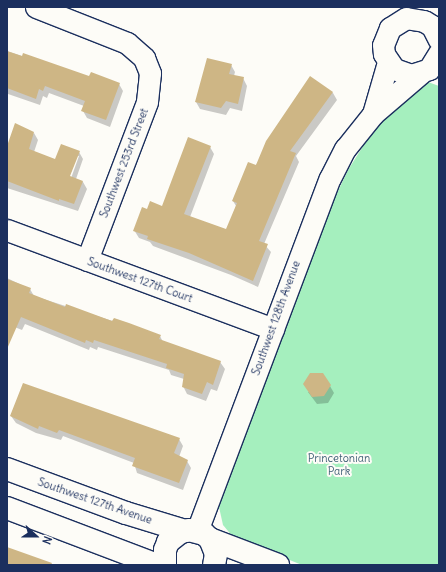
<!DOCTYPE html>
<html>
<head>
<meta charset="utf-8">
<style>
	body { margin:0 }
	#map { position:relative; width:446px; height:572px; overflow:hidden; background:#fdfcf7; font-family:Delius,sans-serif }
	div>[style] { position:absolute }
	.green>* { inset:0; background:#a5efbe }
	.shadow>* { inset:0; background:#0003 }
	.building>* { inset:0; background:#ceb685 }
	.roads { filter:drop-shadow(1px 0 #1b2f5e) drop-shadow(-1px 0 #1b2f5e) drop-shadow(0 1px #1b2f5e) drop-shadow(0 -1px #1b2f5e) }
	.minor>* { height:21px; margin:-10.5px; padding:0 10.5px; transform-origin:10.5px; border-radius:10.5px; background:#fdfcf7 }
	.tertiary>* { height:22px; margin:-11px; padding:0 11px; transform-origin:11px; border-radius:11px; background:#fdfcf7 }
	span { translate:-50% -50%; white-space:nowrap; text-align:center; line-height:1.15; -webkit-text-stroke:4px #fdfcf7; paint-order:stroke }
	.street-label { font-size:11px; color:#1b2f5e }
	.park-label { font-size:11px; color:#3e5f76 }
	.frame { position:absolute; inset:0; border:8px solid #1b2f5e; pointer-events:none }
	.north { position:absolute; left:16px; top:516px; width:40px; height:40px; -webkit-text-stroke:3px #fdfcf7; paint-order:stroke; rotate:111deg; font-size:11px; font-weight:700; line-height:16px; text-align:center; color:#1b2f5e }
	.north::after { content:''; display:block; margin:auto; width:14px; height:18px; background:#1b2f5e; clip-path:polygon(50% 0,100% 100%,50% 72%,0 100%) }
</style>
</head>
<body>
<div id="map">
	<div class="green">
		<i style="clip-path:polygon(428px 82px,439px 86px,439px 565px,302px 565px,233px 537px,223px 525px,219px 507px,329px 210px,348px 170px,377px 124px,412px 91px)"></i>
	</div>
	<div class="shadow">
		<i style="clip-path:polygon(7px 51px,70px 72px,119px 84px,123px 91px,110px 127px,87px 118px,83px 111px,84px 106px,49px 93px,47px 98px,43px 96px,40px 105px,8px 94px)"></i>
		<i style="clip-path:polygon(231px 65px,235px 72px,234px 76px,243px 78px,247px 86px,242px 111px,230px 108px,226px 115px,200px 109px,196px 102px)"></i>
		<i style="clip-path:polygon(311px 78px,333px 93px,337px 100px,296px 156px,299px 162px,264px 244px,271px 252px,258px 287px,231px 275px,153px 246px,150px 242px,139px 238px,134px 230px,148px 210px,162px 207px,210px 147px,214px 154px,190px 217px,227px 230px,236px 206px,233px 201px)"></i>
		<i style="clip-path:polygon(evenodd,34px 133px,38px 140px,34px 152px,56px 161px,79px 152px,83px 159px,76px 179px,83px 182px,87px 189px,78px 211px,7px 188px,7px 146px,34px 133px,77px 156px,79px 156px,70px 181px,68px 180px,77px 156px)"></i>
		<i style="clip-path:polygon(7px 278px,30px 289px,34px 296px,160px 336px,163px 342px,220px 362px,225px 369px,217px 391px,211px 389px,206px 401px,187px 394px,183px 386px,184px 379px,171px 375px,169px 370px,98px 347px,97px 350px,90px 347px,89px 350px,25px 324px,22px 330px,7px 324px)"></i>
		<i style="clip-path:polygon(330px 386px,334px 393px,328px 403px,317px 404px,308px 392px)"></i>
		<i style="clip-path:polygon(11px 416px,179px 439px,183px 446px,179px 457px,187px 461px,191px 468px,183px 490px,137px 473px,134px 463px,63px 436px,61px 440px,36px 433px,16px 423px)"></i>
	</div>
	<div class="building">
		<i style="clip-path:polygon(7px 51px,22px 56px,23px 53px,89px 76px,91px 72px,120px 83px,106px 120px,81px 111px,85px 101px,45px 86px,43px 91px,39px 89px,36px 99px,7px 88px)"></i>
		<i style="clip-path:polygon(207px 58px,232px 64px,229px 74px,244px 77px,238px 104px,226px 101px,221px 108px,195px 102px)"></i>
		<i style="clip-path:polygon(310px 76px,333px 92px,290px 151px,296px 153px,259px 241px,268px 244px,253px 281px,189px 253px,147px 239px,148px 236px,133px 231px,142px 207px,147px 209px,150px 201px,162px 206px,188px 137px,211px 146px,184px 214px,226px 229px,237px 203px,232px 201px,248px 162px,256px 165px,266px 141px)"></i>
		<i style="clip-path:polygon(15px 123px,34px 132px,29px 149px,55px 159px,61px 144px,80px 151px,70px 176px,83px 181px,74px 204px,59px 199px,59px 201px,7px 181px,7px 146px)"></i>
		<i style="clip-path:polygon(7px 279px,31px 288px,29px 293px,65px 307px,66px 304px,112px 321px,114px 318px,129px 323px,161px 335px,159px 339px,221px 361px,213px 385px,207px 382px,202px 394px,182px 387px,184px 374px,166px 368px,167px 364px,94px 340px,93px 343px,86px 340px,85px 343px,21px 317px,7px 349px)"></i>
		<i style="clip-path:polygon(310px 373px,323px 373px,331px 385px,324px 396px,312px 397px,303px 384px)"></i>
		<i style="clip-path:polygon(23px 383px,180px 438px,174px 453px,188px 460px,179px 483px,132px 466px,135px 458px,59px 430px,57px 433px,39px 426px,38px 429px,10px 416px)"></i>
		<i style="clip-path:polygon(7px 547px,52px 563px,51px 565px,7px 565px)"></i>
	</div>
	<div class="roads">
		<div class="minor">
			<i style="left:36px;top:7px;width:98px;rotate:21.6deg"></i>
			<i style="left:127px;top:43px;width:23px;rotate:41deg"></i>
			<i style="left:144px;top:58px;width:16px;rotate:68deg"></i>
			<i style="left:150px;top:73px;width:29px;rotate:96deg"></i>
			<i style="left:147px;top:102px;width:169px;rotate:110.8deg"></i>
			<i style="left:439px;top:40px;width:16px;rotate:-117deg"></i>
			<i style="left:432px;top:26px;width:9px;rotate:-148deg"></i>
			<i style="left:424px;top:21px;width:18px;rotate:-171deg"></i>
			<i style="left:406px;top:18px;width:19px;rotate:148deg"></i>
			<i style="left:390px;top:28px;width:18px;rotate:112deg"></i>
			<i style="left:383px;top:45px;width:9px;rotate:84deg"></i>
			<i style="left:384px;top:54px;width:18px;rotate:56deg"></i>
			<i style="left:394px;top:69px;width:18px;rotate:19deg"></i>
			<i style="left:411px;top:75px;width:19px;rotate:-18deg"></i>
			<i style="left:429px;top:69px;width:19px;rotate:-58deg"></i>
			<i style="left:373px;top:114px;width:54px;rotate:-73.9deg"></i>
			<i style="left:7px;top:230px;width:284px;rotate:20.4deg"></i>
			<i style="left:197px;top:531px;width:377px;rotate:-69.4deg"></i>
			<i style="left:330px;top:178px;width:33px;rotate:-63deg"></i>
			<i style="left:345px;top:149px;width:45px;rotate:-51.3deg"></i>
			<i style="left:373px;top:114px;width:63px;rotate:-40.5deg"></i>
		</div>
		<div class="tertiary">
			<i style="left:7px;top:469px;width:127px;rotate:20.3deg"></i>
			<i style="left:126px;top:513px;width:62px;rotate:17deg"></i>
			<i style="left:7px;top:508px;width:160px;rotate:20.8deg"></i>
			<i style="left:210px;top:539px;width:73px;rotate:20.9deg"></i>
			<i style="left:165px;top:565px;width:15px;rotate:-90deg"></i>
			<i style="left:165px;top:550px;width:9px;rotate:-69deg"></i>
			<i style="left:168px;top:542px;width:16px;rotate:-38deg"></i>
			<i style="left:181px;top:532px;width:8px;rotate:-14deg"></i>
			<i style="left:189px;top:530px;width:16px;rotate:15deg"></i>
			<i style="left:204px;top:534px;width:8px;rotate:40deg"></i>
			<i style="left:210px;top:539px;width:16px;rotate:68deg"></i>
			<i style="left:216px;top:554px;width:11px;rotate:100deg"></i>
		</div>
	</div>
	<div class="street-label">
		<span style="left:124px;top:163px;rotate:-69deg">Southwest 253rd Street</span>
		<span style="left:140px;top:280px;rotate:20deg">Southwest 127th Court</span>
		<span style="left:276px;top:318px;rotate:-70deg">Southwest 128th Avenue</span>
		<span style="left:95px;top:501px;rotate:19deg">Southwest 127th Avenue</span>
	</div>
	<div class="park-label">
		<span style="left:339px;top:465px">Princetonian<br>Park</span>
	</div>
	<div class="frame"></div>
	<div class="north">N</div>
</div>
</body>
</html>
